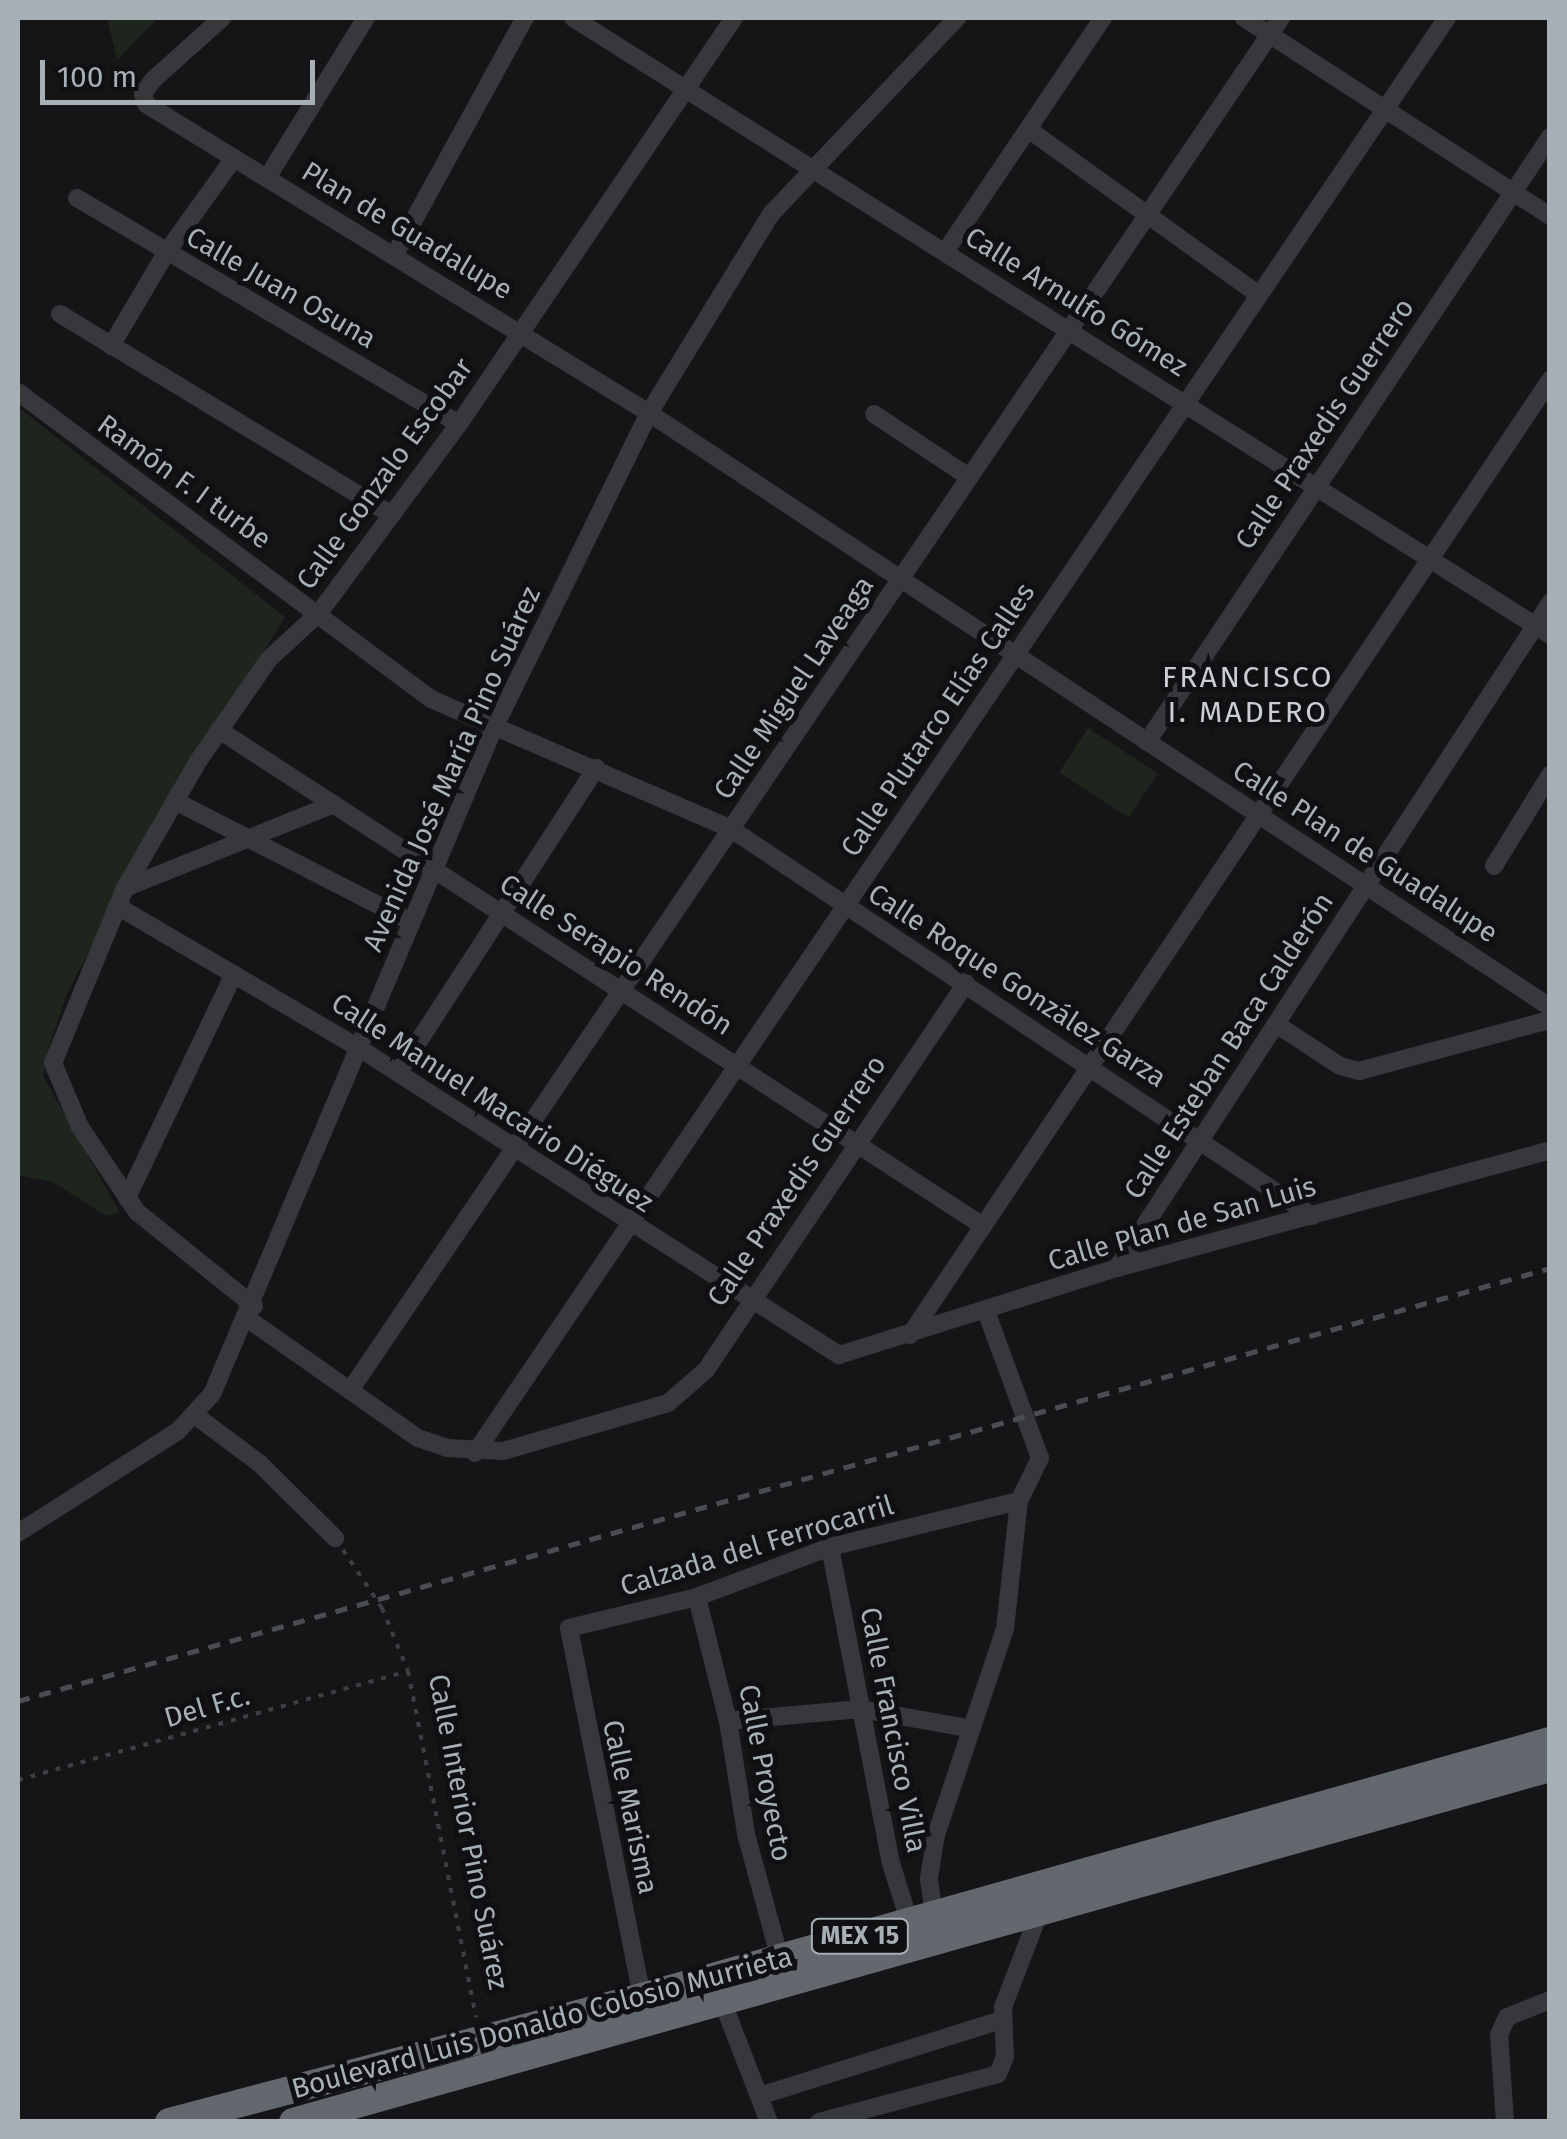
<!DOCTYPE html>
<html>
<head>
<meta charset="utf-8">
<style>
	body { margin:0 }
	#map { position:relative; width:1567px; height:2139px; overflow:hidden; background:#151517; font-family:"Fira Sans",sans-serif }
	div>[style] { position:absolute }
	.green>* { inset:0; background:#1e251d; transform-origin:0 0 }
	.path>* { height:4px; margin-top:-2px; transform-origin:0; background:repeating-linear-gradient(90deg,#3c4043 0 5px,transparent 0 13px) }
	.minor>* { height:18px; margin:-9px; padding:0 9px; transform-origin:9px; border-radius:9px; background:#36383c }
	.highway>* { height:28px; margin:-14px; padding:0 14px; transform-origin:14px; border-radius:14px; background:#62686d }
	.rail>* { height:5px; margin-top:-2.5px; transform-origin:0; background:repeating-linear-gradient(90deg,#494d51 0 12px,transparent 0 22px) }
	span { translate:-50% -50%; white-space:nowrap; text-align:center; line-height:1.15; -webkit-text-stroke:10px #101012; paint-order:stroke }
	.shield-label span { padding:2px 8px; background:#101012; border:2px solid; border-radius:8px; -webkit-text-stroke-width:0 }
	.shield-label { font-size:25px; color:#a7b0b7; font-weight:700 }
	.street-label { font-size:28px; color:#a7b0b7 }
	.neighbourhood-label { font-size:30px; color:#c8ced3; letter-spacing:2.5px }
	.frame { position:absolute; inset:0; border:20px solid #a7b0b7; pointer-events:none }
	.scale { position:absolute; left:40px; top:60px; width:275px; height:45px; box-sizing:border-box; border:5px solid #a7b0b7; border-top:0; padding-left:12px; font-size:30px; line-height:35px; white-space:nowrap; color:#a7b0b7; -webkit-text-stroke:8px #101012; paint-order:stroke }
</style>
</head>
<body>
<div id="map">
	<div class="green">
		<i style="clip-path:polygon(107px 18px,158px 18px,117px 60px)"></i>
		<i style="clip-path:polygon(18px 407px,285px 617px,143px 846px,66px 996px,47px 1054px,43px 1076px,120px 1213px,106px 1216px,53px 1182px,18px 1175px)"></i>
		<i style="left:1088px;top:728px;width:83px;height:53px;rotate:33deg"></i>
	</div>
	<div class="path">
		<i style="left:343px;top:1550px;width:70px;rotate:56.1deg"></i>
		<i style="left:382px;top:1608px;width:68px;rotate:67.6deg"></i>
		<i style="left:408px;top:1671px;width:353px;rotate:78.9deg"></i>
		<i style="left:18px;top:1780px;width:405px;rotate:-15.6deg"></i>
	</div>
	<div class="minor">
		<i style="left:222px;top:18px;width:93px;rotate:138.1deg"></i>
		<i style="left:153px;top:80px;width:17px;rotate:126deg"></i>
		<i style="left:143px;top:94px;width:10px;rotate:73deg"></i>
		<i style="left:146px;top:104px;width:590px;rotate:31.56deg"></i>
		<i style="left:649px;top:413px;width:1079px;rotate:33.4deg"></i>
		<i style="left:573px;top:18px;width:1156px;rotate:32.27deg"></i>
		<i style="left:1244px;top:18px;width:364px;rotate:32.9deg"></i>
		<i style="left:1028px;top:129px;width:284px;rotate:35.7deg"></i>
		<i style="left:267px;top:178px;width:188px;rotate:-58.3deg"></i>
		<i style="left:77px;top:198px;width:444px;rotate:30.6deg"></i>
		<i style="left:945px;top:252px;width:282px;rotate:-56deg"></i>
		<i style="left:394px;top:256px;width:272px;rotate:-61.2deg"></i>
		<i style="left:60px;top:314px;width:388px;rotate:31.2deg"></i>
		<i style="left:111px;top:346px;width:108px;rotate:-59.4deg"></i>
		<i style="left:166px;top:253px;width:117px;rotate:-54.4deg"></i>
		<i style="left:18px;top:392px;width:515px;rotate:36.62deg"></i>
		<i style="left:431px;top:699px;width:327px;rotate:23.4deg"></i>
		<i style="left:731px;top:829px;width:698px;rotate:33.67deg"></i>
		<i style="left:874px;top:414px;width:114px;rotate:33.6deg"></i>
		<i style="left:219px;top:730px;width:911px;rotate:32.99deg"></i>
		<i style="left:1147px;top:742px;width:727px;rotate:-56.33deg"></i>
		<i style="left:175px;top:801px;width:265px;rotate:27.1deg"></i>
		<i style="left:1494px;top:866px;width:107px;rotate:-58.4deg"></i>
		<i style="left:125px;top:888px;width:225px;rotate:-21.9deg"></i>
		<i style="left:117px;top:906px;width:281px;rotate:30.4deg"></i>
		<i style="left:359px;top:1048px;width:570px;rotate:32.6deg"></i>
		<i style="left:839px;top:1355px;width:291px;rotate:-17.4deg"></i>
		<i style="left:1117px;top:1268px;width:449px;rotate:-15.2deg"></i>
		<i style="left:1276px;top:1024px;width:77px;rotate:33.3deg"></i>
		<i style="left:1340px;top:1066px;width:20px;rotate:15deg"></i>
		<i style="left:1359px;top:1071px;width:198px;rotate:-15deg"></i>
		<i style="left:398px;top:1073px;width:364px;rotate:-57deg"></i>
		<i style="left:127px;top:1198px;width:248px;rotate:-64.5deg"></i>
		<i style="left:1117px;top:1268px;width:794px;rotate:-56.93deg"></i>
		<i style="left:254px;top:1306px;width:150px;rotate:-141.2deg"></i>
		<i style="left:137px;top:1212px;width:102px;rotate:-123.8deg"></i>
		<i style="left:80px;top:1127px;width:69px;rotate:-112.9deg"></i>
		<i style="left:53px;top:1063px;width:189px;rotate:-67.6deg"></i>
		<i style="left:125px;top:888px;width:148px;rotate:-60deg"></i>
		<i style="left:199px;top:760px;width:123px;rotate:-55.3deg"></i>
		<i style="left:269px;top:659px;width:68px;rotate:-42.6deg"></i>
		<i style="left:319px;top:613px;width:235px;rotate:-53.5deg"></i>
		<i style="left:459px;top:424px;width:490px;rotate:-55.9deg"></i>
		<i style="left:248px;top:1319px;width:208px;rotate:35deg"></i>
		<i style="left:418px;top:1438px;width:31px;rotate:19deg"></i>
		<i style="left:447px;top:1448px;width:56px;rotate:3.1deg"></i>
		<i style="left:503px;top:1451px;width:172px;rotate:-16.2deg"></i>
		<i style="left:668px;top:1403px;width:50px;rotate:-41deg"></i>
		<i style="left:706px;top:1370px;width:466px;rotate:-56.1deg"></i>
		<i style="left:910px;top:1335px;width:1150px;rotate:-56.17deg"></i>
		<i style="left:351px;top:1389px;width:1657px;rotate:-55.85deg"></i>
		<i style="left:196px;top:1416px;width:79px;rotate:36.7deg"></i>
		<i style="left:259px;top:1463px;width:107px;rotate:44.6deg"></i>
		<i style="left:475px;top:1453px;width:1733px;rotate:-55.89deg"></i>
		<i style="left:18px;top:1533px;width:190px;rotate:-32.5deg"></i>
		<i style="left:178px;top:1431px;width:50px;rotate:-47.4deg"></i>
		<i style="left:212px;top:1394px;width:721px;rotate:-67.06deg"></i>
		<i style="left:493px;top:730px;width:353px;rotate:-63.8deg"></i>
		<i style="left:649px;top:413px;width:233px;rotate:-58.5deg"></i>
		<i style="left:771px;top:214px;width:270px;rotate:-46.5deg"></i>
		<i style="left:830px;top:1547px;width:322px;rotate:79.1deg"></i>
		<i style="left:891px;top:1863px;width:61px;rotate:72.8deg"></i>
		<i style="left:697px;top:1597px;width:128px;rotate:76deg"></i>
		<i style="left:728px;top:1721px;width:114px;rotate:80.9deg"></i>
		<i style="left:746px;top:1834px;width:130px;rotate:74.8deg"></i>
		<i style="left:728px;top:1721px;width:133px;rotate:-5.2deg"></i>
		<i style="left:860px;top:1709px;width:110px;rotate:10deg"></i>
		<i style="left:934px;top:1915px;width:37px;rotate:-98deg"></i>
		<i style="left:929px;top:1878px;width:44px;rotate:-80.8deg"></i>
		<i style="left:936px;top:1835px;width:217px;rotate:-71.5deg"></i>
		<i style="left:1005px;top:1629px;width:129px;rotate:-83.8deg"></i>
		<i style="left:1019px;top:1501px;width:48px;rotate:-64deg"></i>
		<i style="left:1040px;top:1458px;width:157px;rotate:-110.2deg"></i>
		<i style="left:642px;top:1997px;width:376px;rotate:-101.2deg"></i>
		<i style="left:569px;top:1628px;width:132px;rotate:-13.6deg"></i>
		<i style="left:697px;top:1597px;width:142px;rotate:-20.6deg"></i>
		<i style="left:830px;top:1547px;width:195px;rotate:-13.7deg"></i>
		<i style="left:723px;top:2003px;width:128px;rotate:68.9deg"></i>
		<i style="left:759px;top:2096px;width:251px;rotate:-17.4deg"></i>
		<i style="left:819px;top:2122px;width:185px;rotate:-15deg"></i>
		<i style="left:998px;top:2074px;width:18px;rotate:-68deg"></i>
		<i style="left:1005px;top:2057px;width:50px;rotate:-92.3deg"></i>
		<i style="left:1003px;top:2007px;width:101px;rotate:-69deg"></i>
		<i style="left:1505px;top:2122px;width:87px;rotate:-93.9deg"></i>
		<i style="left:1499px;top:2035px;width:20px;rotate:-66deg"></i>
		<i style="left:1507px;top:2017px;width:46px;rotate:-21.6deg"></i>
	</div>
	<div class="highway">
		<i style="left:169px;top:2122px;width:489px;rotate:-14.8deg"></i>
		<i style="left:642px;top:1997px;width:943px;rotate:-15.75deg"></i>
		<i style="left:293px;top:2122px;width:1306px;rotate:-15.73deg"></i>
	</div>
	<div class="rail">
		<i style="left:18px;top:1701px;width:1592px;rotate:-15.78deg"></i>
	</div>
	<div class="shield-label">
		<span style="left:860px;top:1936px">MEX 15</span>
	</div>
	<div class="street-label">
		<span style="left:407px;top:231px;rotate:31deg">Plan de Guadalupe</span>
		<span style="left:281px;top:288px;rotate:30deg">Calle Juan Osuna</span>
		<span style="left:1076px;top:302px;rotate:32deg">Calle Arnulfo Gómez</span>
		<span style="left:1325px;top:424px;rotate:-56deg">Calle Praxedis Guerrero</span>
		<span style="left:385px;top:474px;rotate:-54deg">Calle Gonzalo Escobar</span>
		<span style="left:184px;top:482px;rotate:36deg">Ramón F. I turbe</span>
		<span style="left:794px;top:688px;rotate:-56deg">Calle Miguel Laveaga</span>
		<span style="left:938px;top:720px;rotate:-56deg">Calle Plutarco Elías Calles</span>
		<span style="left:452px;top:769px;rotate:-66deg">Avenida José María Pino Suárez</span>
		<span style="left:1365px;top:852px;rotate:33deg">Calle Plan de Guadalupe</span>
		<span style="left:616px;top:955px;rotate:33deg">Calle Serapio Rendón</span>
		<span style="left:1017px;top:986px;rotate:33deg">Calle Roque González Garza</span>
		<span style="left:1229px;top:1046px;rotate:-57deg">Calle Esteban Baca Calderón</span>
		<span style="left:492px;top:1103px;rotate:33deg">Calle Manuel Macario Diéguez</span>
		<span style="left:797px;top:1181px;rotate:-56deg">Calle Praxedis Guerrero</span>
		<span style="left:1182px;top:1224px;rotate:-16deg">Calle Plan de San Luis</span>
		<span style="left:757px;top:1546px;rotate:-17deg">Calzada del Ferrocarril</span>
		<span style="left:207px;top:1707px;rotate:-16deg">Del F.c.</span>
		<span style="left:893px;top:1730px;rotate:79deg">Calle Francisco Villa</span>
		<span style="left:765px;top:1773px;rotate:79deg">Calle Proyecto</span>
		<span style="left:630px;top:1807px;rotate:78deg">Calle Marisma</span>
		<span style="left:468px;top:1832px;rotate:79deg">Calle Interior Pino Suárez</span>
		<span style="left:542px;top:2023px;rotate:-15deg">Boulevard Luis Donaldo Colosio Murrieta</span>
	</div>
	<div class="neighbourhood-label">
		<span style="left:1248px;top:694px">FRANCISCO<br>I. MADERO</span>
	</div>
	<div class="frame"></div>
	<div class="scale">100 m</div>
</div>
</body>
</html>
